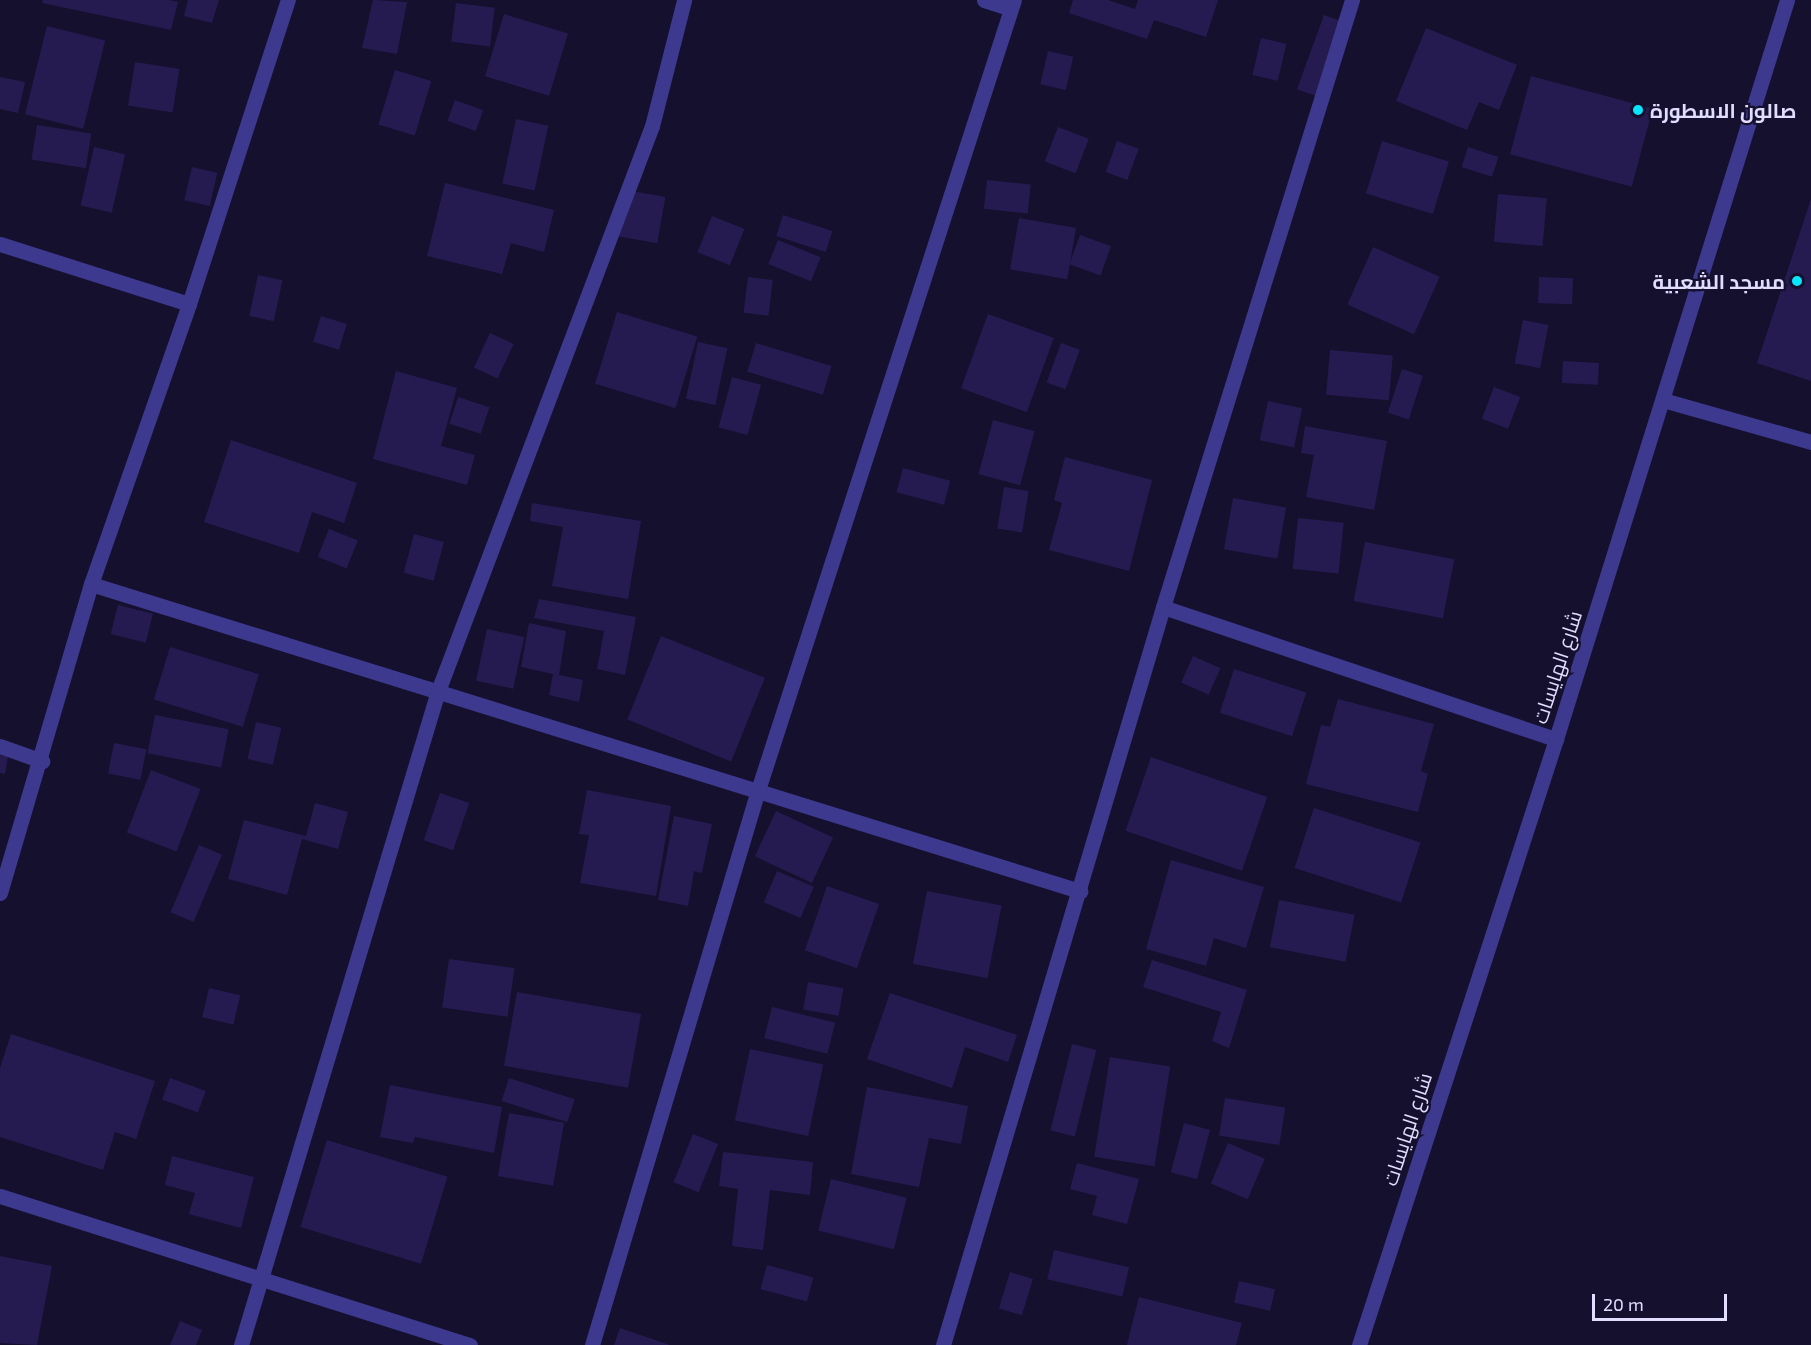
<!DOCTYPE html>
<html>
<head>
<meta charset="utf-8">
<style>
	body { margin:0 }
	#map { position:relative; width:1811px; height:1345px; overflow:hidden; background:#15102e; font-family:"Exo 2",Cairo,sans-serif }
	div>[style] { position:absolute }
	.building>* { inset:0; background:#261b50; transform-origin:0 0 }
	.minor>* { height:15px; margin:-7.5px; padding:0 7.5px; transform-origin:7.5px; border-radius:7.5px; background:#3d398f }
	.tertiary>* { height:15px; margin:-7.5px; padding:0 7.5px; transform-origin:7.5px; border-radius:7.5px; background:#3d398f }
	.dots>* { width:16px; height:16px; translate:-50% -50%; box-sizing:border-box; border:3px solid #15102e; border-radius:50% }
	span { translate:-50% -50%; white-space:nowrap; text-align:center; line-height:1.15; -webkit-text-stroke:4.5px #15102e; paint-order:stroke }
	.poi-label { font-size:20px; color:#e1ddff; font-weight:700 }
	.left { translate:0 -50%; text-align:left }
	.right { translate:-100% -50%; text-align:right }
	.street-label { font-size:20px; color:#e1ddff }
	.scale { position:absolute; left:1592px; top:1294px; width:135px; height:27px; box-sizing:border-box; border:3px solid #e1ddff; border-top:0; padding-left:8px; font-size:18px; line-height:21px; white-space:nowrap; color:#e1ddff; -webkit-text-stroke:4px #15102e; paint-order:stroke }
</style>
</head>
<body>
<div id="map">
	<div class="building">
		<i style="clip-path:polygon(43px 0,169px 0,178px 2px,171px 30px,42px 3px)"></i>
		<i style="clip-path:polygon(188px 0,219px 0,212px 23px,184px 16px)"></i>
		<i style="clip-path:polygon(373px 0,407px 2px,397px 54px,362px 48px)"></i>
		<i style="clip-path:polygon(1073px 0,1108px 0,1135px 9px,1138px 0,1218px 0,1206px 37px,1154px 20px,1147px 39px,1069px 13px)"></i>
		<i style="left:456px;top:3px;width:39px;height:39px;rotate:7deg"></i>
		<i style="left:504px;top:14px;width:67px;height:65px;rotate:17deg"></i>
		<i style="left:1324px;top:15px;width:20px;height:79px;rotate:20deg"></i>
		<i style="left:47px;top:26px;width:60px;height:91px;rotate:14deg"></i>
		<i style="clip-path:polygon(1426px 28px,1517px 65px,1499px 110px,1479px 102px,1467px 130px,1396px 101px)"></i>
		<i style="left:1261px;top:38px;width:26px;height:38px;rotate:13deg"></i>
		<i style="left:1048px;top:51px;width:26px;height:34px;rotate:13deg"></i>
		<i style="left:135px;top:62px;width:45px;height:44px;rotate:9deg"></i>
		<i style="left:395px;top:70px;width:38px;height:57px;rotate:17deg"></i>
		<i style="left:1531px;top:76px;width:126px;height:81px;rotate:15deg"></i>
		<i style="clip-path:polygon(0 77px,25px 82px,18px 113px,0 109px)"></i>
		<i style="left:455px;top:100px;width:30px;height:22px;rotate:20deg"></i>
		<i style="left:516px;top:119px;width:33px;height:66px;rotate:12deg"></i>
		<i style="left:37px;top:125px;width:55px;height:35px;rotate:9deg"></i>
		<i style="left:1058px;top:127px;width:33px;height:37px;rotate:21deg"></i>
		<i style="left:1117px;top:141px;width:23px;height:33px;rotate:20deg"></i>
		<i style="left:1382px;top:141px;width:70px;height:55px;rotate:17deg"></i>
		<i style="left:94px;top:147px;width:32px;height:60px;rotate:13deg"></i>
		<i style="left:1468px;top:147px;width:32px;height:21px;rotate:18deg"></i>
		<i style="left:192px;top:167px;width:26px;height:34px;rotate:13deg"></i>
		<i style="left:987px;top:180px;width:44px;height:29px;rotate:6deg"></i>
		<i style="clip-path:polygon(445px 183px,554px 210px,544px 252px,511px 243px,502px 274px,427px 256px)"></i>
		<i style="left:626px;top:190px;width:40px;height:47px;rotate:10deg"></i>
		<i style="left:1498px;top:194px;width:49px;height:48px;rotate:5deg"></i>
		<i style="clip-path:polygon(1811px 199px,1811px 381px,1757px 363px)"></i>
		<i style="left:783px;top:215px;width:52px;height:22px;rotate:18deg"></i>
		<i style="left:712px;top:216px;width:35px;height:39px;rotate:22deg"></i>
		<i style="left:1019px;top:218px;width:58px;height:52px;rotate:10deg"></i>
		<i style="left:1080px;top:235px;width:33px;height:31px;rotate:20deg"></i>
		<i style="left:778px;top:240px;width:46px;height:26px;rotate:22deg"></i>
		<i style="left:1373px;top:247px;width:73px;height:63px;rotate:24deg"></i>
		<i style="left:258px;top:275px;width:25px;height:42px;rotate:12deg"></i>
		<i style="left:748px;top:277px;width:25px;height:36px;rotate:7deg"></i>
		<i style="left:1539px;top:277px;width:34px;height:26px;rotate:2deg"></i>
		<i style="left:617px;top:312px;width:84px;height:75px;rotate:17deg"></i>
		<i style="left:988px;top:314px;width:70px;height:79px;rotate:20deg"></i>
		<i style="left:321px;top:316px;width:27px;height:27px;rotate:17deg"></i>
		<i style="left:1523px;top:320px;width:26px;height:44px;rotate:11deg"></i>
		<i style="left:490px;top:333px;width:26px;height:38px;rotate:25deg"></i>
		<i style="left:698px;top:342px;width:30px;height:58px;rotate:12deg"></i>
		<i style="left:756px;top:343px;width:79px;height:30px;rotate:17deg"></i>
		<i style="left:1061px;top:343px;width:20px;height:42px;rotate:20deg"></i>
		<i style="left:1330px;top:350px;width:63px;height:45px;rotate:5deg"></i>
		<i style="left:1563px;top:361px;width:36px;height:22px;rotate:3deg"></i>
		<i style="left:1402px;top:369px;width:22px;height:46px;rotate:18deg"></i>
		<i style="clip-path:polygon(396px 371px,457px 388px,441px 446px,475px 455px,467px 485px,373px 459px)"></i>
		<i style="left:732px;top:377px;width:30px;height:52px;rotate:15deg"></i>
		<i style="left:1494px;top:387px;width:28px;height:34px;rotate:21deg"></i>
		<i style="left:458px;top:397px;width:33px;height:28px;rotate:18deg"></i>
		<i style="left:1268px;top:401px;width:35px;height:40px;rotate:12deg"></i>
		<i style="left:993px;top:420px;width:43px;height:56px;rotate:15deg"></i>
		<i style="clip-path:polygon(1305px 426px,1387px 441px,1374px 510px,1306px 497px,1314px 455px,1301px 453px)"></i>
		<i style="clip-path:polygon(231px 440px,357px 483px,344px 523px,312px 512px,299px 553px,204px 522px)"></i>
		<i style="clip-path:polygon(1065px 457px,1152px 480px,1129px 571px,1049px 550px,1062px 503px,1054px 500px)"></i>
		<i style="left:903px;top:468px;width:49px;height:25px;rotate:15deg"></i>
		<i style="left:1004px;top:487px;width:25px;height:42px;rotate:9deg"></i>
		<i style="left:1233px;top:498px;width:54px;height:52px;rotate:10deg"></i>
		<i style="clip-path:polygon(532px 503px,641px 521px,628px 599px,552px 586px,563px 527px,530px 521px)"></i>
		<i style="left:1298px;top:518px;width:46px;height:51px;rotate:6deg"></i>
		<i style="left:329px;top:529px;width:31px;height:30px;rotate:22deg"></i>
		<i style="left:414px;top:534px;width:31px;height:40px;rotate:15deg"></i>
		<i style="left:1365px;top:542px;width:91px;height:60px;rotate:11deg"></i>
		<i style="clip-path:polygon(539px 599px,636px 617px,625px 675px,597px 669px,604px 631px,534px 618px)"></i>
		<i style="left:118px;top:605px;width:36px;height:30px;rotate:14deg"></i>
		<i style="clip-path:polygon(529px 623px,566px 631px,559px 675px,583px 680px,579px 702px,549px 695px,553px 674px,521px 667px)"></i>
		<i style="left:487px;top:629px;width:38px;height:53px;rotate:12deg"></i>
		<i style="left:661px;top:636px;width:112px;height:90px;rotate:22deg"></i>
		<i style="left:170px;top:647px;width:93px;height:55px;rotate:17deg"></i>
		<i style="left:1193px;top:656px;width:30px;height:29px;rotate:24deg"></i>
		<i style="left:1234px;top:669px;width:76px;height:46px;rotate:18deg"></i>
		<i style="clip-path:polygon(1338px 699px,1434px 724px,1421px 771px,1428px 774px,1418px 812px,1306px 784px,1321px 725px,1330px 727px)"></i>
		<i style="left:155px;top:715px;width:75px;height:39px;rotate:11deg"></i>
		<i style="left:256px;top:722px;width:26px;height:38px;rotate:13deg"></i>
		<i style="left:114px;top:743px;width:33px;height:31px;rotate:11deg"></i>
		<i style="clip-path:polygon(0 744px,10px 745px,5px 774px,0 773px)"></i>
		<i style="left:1151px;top:757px;width:123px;height:78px;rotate:19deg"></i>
		<i style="left:151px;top:770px;width:53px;height:67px;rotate:21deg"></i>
		<i style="clip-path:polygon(587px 790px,671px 806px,656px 896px,580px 883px,589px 835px,579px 834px)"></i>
		<i style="left:440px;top:793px;width:31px;height:50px;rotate:19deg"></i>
		<i style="clip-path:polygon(315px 803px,348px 812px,338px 849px,302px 839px,287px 895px,228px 879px,244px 820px,306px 836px)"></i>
		<i style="left:1314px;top:808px;width:112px;height:63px;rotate:18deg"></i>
		<i style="left:776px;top:811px;width:63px;height:50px;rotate:25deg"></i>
		<i style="clip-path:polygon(674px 816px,712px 824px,702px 873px,694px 871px,688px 906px,658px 900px)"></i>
		<i style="left:199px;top:845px;width:25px;height:73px;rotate:23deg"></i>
		<i style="clip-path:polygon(1171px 860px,1264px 887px,1246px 948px,1214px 938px,1206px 966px,1146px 949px)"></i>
		<i style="left:777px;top:871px;width:40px;height:34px;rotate:23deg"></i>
		<i style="left:827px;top:886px;width:55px;height:68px;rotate:19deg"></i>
		<i style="left:927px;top:891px;width:76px;height:74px;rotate:11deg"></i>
		<i style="left:1279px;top:900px;width:77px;height:48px;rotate:11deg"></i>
		<i style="left:449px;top:959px;width:66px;height:49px;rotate:8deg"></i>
		<i style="clip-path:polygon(1152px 960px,1247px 990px,1229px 1048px,1212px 1041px,1221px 1012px,1143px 987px)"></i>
		<i style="left:808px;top:982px;width:36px;height:28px;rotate:10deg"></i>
		<i style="left:209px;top:988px;width:32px;height:30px;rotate:13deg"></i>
		<i style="left:517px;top:992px;width:126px;height:75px;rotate:10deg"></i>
		<i style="clip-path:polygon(890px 993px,1017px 1035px,1008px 1062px,965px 1047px,952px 1088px,867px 1059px)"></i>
		<i style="left:772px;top:1007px;width:65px;height:32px;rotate:14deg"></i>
		<i style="clip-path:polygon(11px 1034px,155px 1081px,136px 1139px,115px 1132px,103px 1170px,0 1137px,0 1068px)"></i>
		<i style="left:1072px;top:1044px;width:25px;height:89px;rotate:14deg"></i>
		<i style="left:750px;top:1049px;width:75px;height:73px;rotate:12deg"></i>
		<i style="left:1110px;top:1057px;width:61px;height:101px;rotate:9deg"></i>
		<i style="left:170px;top:1078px;width:38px;height:23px;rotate:20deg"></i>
		<i style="left:509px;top:1078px;width:69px;height:24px;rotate:18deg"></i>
		<i style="clip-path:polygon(390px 1085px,502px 1107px,494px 1153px,415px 1137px,413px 1143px,380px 1137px)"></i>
		<i style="clip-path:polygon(867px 1087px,968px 1106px,961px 1144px,929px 1138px,919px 1187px,851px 1174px)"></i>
		<i style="left:1225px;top:1098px;width:61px;height:38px;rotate:9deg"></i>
		<i style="left:509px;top:1113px;width:56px;height:64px;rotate:10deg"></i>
		<i style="left:1184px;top:1123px;width:27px;height:51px;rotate:15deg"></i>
		<i style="left:693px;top:1134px;width:27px;height:52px;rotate:22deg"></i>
		<i style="left:327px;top:1140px;width:126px;height:91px;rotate:17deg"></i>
		<i style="left:1228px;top:1143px;width:40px;height:44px;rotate:23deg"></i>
		<i style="clip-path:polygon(723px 1152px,813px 1162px,810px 1195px,770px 1190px,763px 1250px,732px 1246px,738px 1189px,719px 1186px)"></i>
		<i style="clip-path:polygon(172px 1156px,254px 1177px,241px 1228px,189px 1214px,195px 1193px,165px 1185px)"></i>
		<i style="clip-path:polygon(1077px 1163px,1139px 1179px,1127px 1224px,1092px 1215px,1097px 1196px,1070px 1189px)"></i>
		<i style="left:831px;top:1179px;width:78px;height:53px;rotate:14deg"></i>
		<i style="left:1054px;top:1250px;width:77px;height:30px;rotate:13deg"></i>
		<i style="clip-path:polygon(0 1256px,52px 1266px,37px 1345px,0 1343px)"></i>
		<i style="left:767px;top:1265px;width:48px;height:25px;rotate:15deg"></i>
		<i style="left:1010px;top:1272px;width:24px;height:38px;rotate:17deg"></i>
		<i style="left:1239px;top:1281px;width:37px;height:22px;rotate:13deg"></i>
		<i style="clip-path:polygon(1139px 1297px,1242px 1323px,1236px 1345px,1127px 1345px)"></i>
		<i style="clip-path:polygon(180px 1321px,202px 1330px,196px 1345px,170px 1345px)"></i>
		<i style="clip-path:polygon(620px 1328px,670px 1345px,614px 1345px)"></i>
	</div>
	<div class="minor">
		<i style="left:984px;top:0;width:28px;rotate:18deg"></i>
		<i style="left:0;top:244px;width:198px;rotate:17.6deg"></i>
		<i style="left:1663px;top:400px;width:154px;rotate:15.8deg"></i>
		<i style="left:91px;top:584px;width:1036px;rotate:17.25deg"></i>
		<i style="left:1163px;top:607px;width:415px;rotate:18.6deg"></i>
		<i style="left:0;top:746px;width:45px;rotate:19.7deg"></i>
		<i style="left:0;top:893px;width:322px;rotate:-73.6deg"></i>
		<i style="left:91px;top:584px;width:297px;rotate:-70.7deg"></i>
		<i style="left:189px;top:304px;width:320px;rotate:-72deg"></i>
		<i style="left:241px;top:1345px;width:683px;rotate:-73.24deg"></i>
		<i style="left:438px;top:691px;width:604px;rotate:-69.26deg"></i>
		<i style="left:652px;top:126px;width:130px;rotate:-75.7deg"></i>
		<i style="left:592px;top:1345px;width:579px;rotate:-73.35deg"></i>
		<i style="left:758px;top:790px;width:830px;rotate:-72.05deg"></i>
		<i style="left:943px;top:1345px;width:770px;rotate:-73.4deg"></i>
		<i style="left:1163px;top:607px;width:636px;rotate:-72.71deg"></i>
	</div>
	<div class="tertiary">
		<i style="left:0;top:1196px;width:493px;rotate:17.6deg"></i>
		<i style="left:1359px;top:1345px;width:637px;rotate:-71.99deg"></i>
		<i style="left:1556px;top:739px;width:774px;rotate:-72.64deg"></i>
	</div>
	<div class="dots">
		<i style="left:1638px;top:110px;background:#09e5ff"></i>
		<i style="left:1797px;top:281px;background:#09e5ff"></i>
	</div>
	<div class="poi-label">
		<span class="left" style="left:1650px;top:110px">صالون الاسطورة</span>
		<span class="right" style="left:1785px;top:281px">مسجد الشعبية</span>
	</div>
	<div class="street-label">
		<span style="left:1557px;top:667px;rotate:-72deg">شارع الهايسات</span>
		<span style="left:1407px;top:1129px;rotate:-72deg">شارع الهايسات</span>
	</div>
	<div class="scale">20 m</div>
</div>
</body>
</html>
